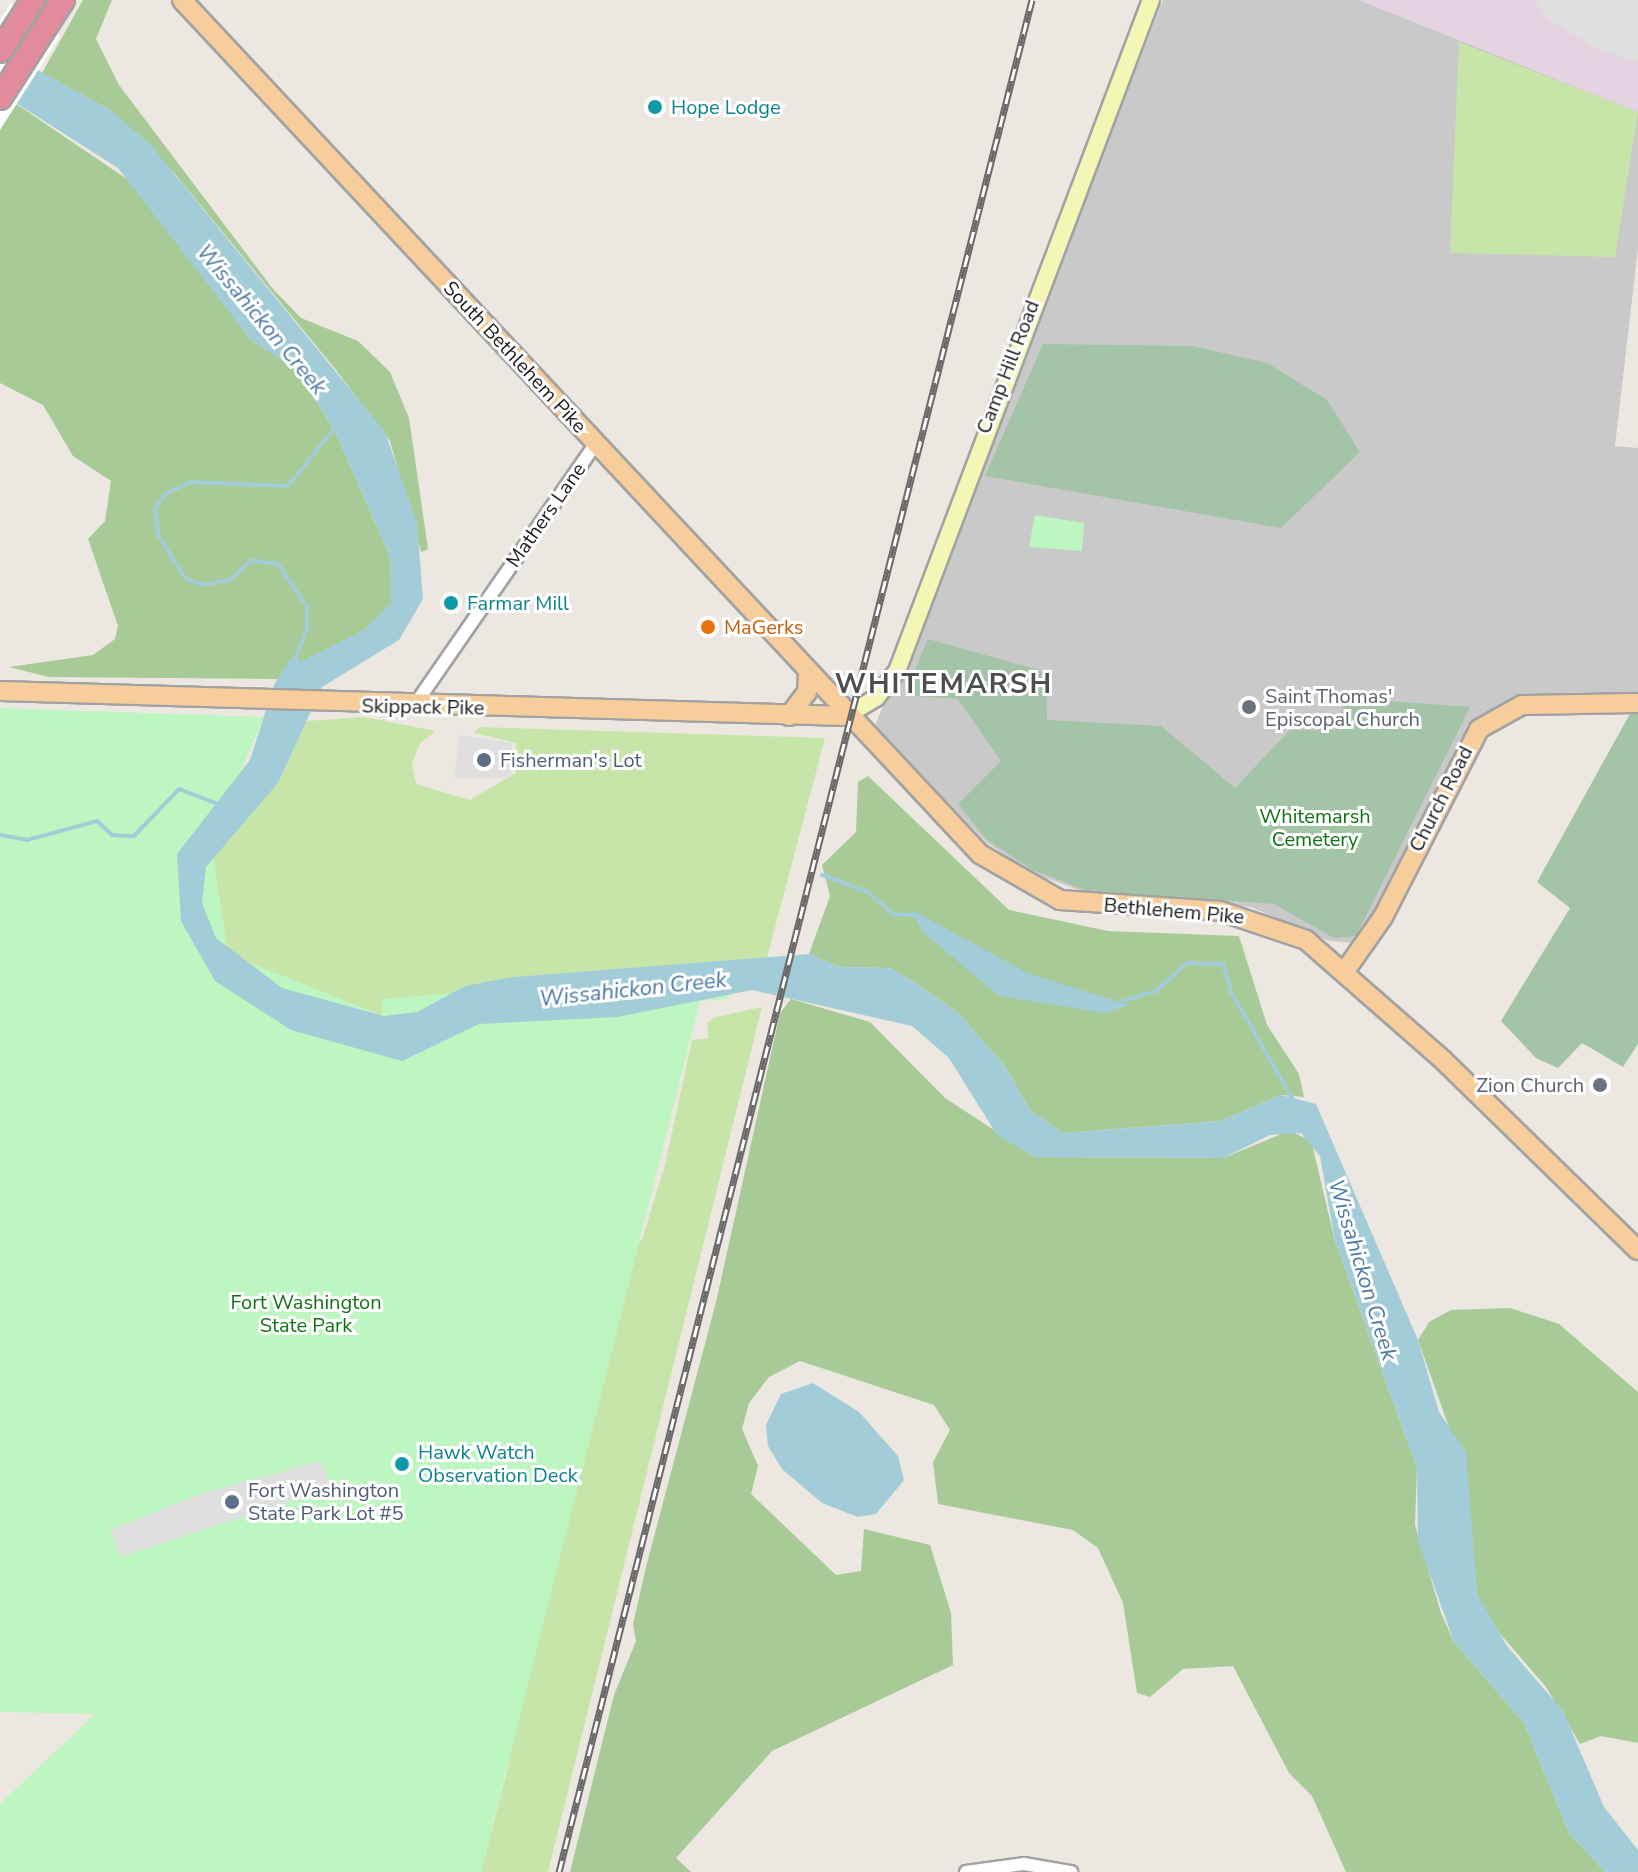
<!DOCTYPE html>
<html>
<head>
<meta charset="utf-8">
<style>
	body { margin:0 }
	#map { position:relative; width:1638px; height:1872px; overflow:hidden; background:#ece8e1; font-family:"Nunito Sans",sans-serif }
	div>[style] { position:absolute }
	.industrial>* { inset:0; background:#e5d3e2 }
	.religious>* { inset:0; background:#c9c9c9 }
	.grass>* { inset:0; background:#c7e5a8 }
	.forest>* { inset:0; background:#a7ca97 }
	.cemetery>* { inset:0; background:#a3c4a7 }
	.park>* { inset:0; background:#bef6c1 }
	.parking>* { inset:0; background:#dfdfdf }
	.water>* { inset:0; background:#a2cdd8 }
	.pier>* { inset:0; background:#fff }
	.stream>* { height:4px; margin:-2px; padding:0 2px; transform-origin:2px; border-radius:2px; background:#a2cdd8 }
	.roads { filter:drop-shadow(2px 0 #a2a2a2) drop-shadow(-2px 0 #a2a2a2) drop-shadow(0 2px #a2a2a2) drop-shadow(0 -2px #a2a2a2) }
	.street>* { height:12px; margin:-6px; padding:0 6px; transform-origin:6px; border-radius:6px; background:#fff }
	.secondary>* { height:16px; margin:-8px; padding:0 8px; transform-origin:8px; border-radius:8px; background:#f3f6b5 }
	.primary>* { height:18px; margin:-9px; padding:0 9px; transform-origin:9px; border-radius:9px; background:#f7ce9b }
	.highway>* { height:22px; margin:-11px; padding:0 11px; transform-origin:11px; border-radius:11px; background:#e18b9c }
	.rail>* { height:7px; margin-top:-3.5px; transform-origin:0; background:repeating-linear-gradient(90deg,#fff 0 12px,#696969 0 24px); box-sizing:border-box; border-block:2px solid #696969 }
	.dots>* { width:22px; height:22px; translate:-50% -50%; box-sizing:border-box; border:4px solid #fff; border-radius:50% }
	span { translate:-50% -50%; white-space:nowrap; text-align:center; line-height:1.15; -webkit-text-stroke:6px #fff; paint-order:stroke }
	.culture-label { font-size:20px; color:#0d838f }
	.left { translate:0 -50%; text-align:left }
	.street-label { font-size:20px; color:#1b1b1b }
	.food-label { font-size:20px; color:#c56008 }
	.worship-label { font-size:20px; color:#5b616d }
	.right { translate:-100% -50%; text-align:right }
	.service-label { font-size:20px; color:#4e5e75 }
	.park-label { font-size:20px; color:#107216 }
	.water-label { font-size:22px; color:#4d7aa5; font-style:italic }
	.district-label { font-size:28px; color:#4e4e4e; font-weight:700; letter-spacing:2px }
</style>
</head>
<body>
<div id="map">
	<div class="industrial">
		<i style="clip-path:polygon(1359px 0,1638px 0,1638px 112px)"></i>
	</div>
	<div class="religious">
		<i style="clip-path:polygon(1163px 0,1359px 0,1638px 112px,1638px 248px,1615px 446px,1638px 448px,1638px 697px,1511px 698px,1480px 717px,1369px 929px,1353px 943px,1329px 941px,1251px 907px,1087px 893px,1032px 873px,986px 842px,875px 726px)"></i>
	</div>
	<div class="grass">
		<i style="clip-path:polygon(1459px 42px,1638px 112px,1615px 257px,1450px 253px)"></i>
		<i style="clip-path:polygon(364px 717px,436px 731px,420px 743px,412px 764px,416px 784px,470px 800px,516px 773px,516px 743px,474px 733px,480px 727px,825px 738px,767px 958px,513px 977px,384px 1016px,257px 972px,216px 938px,206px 867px,278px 783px,306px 721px)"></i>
		<i style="clip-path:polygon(762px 1007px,548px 1872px,481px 1872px,509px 1764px,61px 1179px,629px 1250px,642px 1240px,665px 1165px,692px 1040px,708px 1038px,707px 1023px,716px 1017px)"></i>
	</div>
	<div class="forest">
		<i style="clip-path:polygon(83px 0,112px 0,96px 39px,119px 85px,273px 289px,301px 318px,358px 341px,390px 372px,409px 418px,428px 549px,421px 552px,390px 441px,336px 370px,175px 174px,110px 110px,42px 73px)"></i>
		<i style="clip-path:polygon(0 93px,137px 186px,250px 339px,297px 370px,336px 433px,390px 557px,392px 603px,364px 630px,279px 679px,49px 677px,9px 667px,93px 655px,115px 639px,118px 626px,88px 539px,105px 521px,111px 481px,73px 456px,43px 405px,0 383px)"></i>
		<i style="clip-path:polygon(868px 776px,1009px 910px,1108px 931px,1239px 936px,1267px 1025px,1299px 1074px,1304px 1097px,1281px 1095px,1220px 1121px,1063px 1133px,1030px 1111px,1005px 1066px,958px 1013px,914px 982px,889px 968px,840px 967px,809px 954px,830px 896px,822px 865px,856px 832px,858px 782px)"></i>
		<i style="clip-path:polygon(791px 999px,870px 1022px,945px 1098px,1035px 1157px,1223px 1158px,1289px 1131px,1311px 1140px,1335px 1241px,1417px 1468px,1415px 1525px,1441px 1613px,1454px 1642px,1524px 1723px,1569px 1833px,1605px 1872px,1346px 1872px,1312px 1796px,1289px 1773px,1233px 1666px,1183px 1669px,1150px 1697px,1137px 1693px,1123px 1603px,1098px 1548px,1073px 1530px,938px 1504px,933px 1462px,950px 1430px,934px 1405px,800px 1361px,769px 1377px,749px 1403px,742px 1429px,758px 1466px,751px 1494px,836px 1575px,861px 1571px,864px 1529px,930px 1545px,951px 1613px,953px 1665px,772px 1751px,676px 1858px,691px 1872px,570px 1872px,614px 1695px,636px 1641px,633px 1624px,646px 1567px,716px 1302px,780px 1013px)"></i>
		<i style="clip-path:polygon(1510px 1308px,1559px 1324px,1638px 1392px,1638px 1743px,1601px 1736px,1580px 1744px,1546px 1687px,1489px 1621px,1477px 1594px,1467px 1478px,1418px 1340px,1429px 1322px,1451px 1310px)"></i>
	</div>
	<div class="cemetery">
		<i style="clip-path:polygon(1043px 344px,1192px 346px,1267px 363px,1327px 400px,1360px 452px,1281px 528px,985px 476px)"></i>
		<i style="clip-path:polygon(928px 639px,1046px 672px,1047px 720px,1161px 726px,1235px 788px,1290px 730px,1335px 730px,1346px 698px,1470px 707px,1356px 936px,1334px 938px,1274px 904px,1088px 891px,1033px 870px,987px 840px,958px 804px,1001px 761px,958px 699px,904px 695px)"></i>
		<i style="clip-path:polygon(1632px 710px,1638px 710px,1638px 1044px,1623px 1067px,1582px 1043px,1558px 1068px,1536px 1058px,1501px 1021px,1570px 908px,1537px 882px)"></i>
	</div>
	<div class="park">
		<i style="clip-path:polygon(1035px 515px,1084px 523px,1082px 551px,1029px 547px)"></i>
		<i style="clip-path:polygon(0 708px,264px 717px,211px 840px,228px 954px,381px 1015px,382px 999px,735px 970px,728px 999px,700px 1001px,481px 1872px,0 1872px,0 1804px,95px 1714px,0 1712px)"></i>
	</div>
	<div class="parking">
		<i style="clip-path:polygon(1535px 0,1638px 0,1638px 62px,1597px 49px,1546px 17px)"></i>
		<i style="clip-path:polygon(459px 735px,512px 743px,511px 778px,454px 778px)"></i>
		<i style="clip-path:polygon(321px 1461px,331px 1488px,120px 1557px,110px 1530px,203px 1493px)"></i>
	</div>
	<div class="water">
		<i style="clip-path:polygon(0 49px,110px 110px,150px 144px,385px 432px,417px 523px,423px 599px,399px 640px,322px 687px,278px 783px,206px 867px,202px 903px,216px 938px,282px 988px,384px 1016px,417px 1012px,465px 986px,513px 977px,809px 954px,840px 967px,889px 968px,914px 982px,958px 1013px,1005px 1066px,1030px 1111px,1063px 1133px,1220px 1121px,1281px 1095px,1316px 1104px,1418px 1340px,1439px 1412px,1466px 1452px,1477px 1594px,1507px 1646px,1563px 1711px,1604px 1807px,1638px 1850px,1638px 1872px,1605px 1872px,1569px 1833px,1524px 1723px,1454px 1642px,1418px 1541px,1417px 1468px,1335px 1241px,1320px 1156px,1301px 1133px,1270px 1135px,1223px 1158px,1035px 1157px,997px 1135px,949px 1058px,912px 1026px,752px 990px,617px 1017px,479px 1024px,402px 1061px,291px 1030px,215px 981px,181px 921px,177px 854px,250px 760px,274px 685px,290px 659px,302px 661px,364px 630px,391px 603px,390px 557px,336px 433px,297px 370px,250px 339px,118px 168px,0 93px)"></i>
		<i style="clip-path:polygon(910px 909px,1027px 973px,1129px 1005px,1105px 1013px,999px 996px,924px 933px)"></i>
		<i style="clip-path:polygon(813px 1383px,859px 1412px,898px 1456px,904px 1480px,876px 1514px,858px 1517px,822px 1503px,782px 1469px,768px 1446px,766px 1425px,781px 1394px)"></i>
	</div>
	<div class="pier">
		<i style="clip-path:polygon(11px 3px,60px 36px,0 130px,0 20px)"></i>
	</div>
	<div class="stream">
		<i style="left:293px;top:664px;width:38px;rotate:-68deg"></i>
		<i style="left:307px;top:629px;width:22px;rotate:-90deg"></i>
		<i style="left:307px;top:607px;width:52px;rotate:-124deg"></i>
		<i style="left:278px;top:564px;width:27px;rotate:-172deg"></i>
		<i style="left:251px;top:560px;width:29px;rotate:136deg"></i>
		<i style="left:230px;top:580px;width:28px;rotate:170deg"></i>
		<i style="left:202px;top:585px;width:18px;rotate:-158deg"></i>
		<i style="left:185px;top:578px;width:51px;rotate:-122.1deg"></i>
		<i style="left:158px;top:535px;width:27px;rotate:-96deg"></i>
		<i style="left:155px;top:508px;width:17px;rotate:-54deg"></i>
		<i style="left:165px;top:494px;width:29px;rotate:-25deg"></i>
		<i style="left:191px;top:482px;width:97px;rotate:2.4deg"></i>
		<i style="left:288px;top:486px;width:78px;rotate:-51.2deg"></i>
		<i style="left:0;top:835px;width:27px;rotate:10deg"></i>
		<i style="left:27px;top:840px;width:73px;rotate:-15.2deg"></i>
		<i style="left:97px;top:821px;width:21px;rotate:43deg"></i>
		<i style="left:112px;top:835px;width:22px;rotate:3deg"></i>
		<i style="left:134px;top:836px;width:65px;rotate:-46.2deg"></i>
		<i style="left:179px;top:789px;width:47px;rotate:21.1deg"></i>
		<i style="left:822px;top:875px;width:47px;rotate:20deg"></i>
		<i style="left:866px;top:891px;width:35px;rotate:40deg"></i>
		<i style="left:893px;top:914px;width:21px;rotate:3deg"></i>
		<i style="left:1123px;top:1001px;width:34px;rotate:-17deg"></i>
		<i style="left:1156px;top:991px;width:42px;rotate:-42.1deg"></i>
		<i style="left:1187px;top:963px;width:36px;rotate:2deg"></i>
		<i style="left:1223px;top:964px;width:29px;rotate:74deg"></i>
		<i style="left:1231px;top:992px;width:125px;rotate:60.1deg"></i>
	</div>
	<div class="roads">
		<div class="street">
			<i style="left:414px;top:706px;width:320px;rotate:-55.3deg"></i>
			<i style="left:966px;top:1872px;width:59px;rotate:-7.9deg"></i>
			<i style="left:1024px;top:1864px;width:48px;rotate:9.7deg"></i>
		</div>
		<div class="secondary">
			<i style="left:846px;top:716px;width:35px;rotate:-31deg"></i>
			<i style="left:876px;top:698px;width:34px;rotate:-52deg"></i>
			<i style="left:897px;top:671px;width:717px;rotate:-69.27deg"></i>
		</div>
		<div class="primary">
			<i style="left:182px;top:0;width:1169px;rotate:46.94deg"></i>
			<i style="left:980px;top:854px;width:92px;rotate:29.9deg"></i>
			<i style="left:1060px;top:900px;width:160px;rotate:3.9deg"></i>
			<i style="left:1220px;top:911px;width:91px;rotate:18.6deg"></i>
			<i style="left:1306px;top:940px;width:182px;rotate:41.2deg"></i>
			<i style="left:1443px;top:1060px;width:272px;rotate:44.3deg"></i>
			<i style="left:0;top:691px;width:846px;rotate:1.69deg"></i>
			<i style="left:789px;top:716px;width:30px;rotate:-53deg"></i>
			<i style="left:807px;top:692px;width:19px;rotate:-87deg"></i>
			<i style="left:1345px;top:971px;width:66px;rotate:-54.9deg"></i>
			<i style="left:1383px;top:917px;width:211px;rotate:-62.9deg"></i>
			<i style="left:1479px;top:729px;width:49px;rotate:-29.2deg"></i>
			<i style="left:1522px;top:705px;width:116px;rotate:-1deg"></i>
		</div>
		<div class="highway">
			<i style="left:0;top:51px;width:61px;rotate:-57.1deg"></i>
			<i style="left:0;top:98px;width:117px;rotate:-57.3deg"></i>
		</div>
	</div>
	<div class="rail">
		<i style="left:559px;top:1872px;width:1931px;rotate:-75.82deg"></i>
	</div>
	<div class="dots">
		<i style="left:655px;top:107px;background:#0f9aa8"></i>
		<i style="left:451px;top:603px;background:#0f9aa8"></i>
		<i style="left:708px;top:627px;background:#e8710a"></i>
		<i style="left:1249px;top:707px;background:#6b7280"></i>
		<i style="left:484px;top:760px;background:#5c6f8a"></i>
		<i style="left:1600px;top:1085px;background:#6b7280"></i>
		<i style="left:402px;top:1464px;background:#0f9aa8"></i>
		<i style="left:232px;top:1502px;background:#5c6f8a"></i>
	</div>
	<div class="culture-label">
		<span class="left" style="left:671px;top:107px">Hope Lodge</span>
		<span class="left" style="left:467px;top:603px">Farmar Mill</span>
		<span class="left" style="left:418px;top:1464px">Hawk Watch<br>Observation Deck</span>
	</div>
	<div class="street-label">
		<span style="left:515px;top:357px;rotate:47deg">South Bethlehem Pike</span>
		<span style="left:1008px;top:367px;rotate:-69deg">Camp Hill Road</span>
		<span style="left:546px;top:515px;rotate:-55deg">Mathers Lane</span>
		<span style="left:423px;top:707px;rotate:1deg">Skippack Pike</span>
		<span style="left:1441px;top:799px;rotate:-63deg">Church Road</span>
		<span style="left:1174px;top:911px;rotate:5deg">Bethlehem Pike</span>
	</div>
	<div class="food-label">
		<span class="left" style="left:724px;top:627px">MaGerks</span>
	</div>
	<div class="worship-label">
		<span class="left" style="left:1265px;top:708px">Saint Thomas'<br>Episcopal Church</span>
		<span class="right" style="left:1584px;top:1085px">Zion Church</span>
	</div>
	<div class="service-label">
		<span class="left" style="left:500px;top:760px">Fisherman's Lot</span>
		<span class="left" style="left:248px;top:1502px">Fort Washington<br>State Park Lot #5</span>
	</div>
	<div class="park-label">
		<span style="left:1315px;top:828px">Whitemarsh<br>Cemetery</span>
		<span style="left:306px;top:1314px">Fort Washington<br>State Park</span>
	</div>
	<div class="water-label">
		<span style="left:261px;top:320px;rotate:50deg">Wissahickon Creek</span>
		<span style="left:633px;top:990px;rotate:-6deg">Wissahickon Creek</span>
		<span style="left:1362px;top:1270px;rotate:73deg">Wissahickon Creek</span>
	</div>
	<div class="district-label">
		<span style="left:944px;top:684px">WHITEMARSH</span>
	</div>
</div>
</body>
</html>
